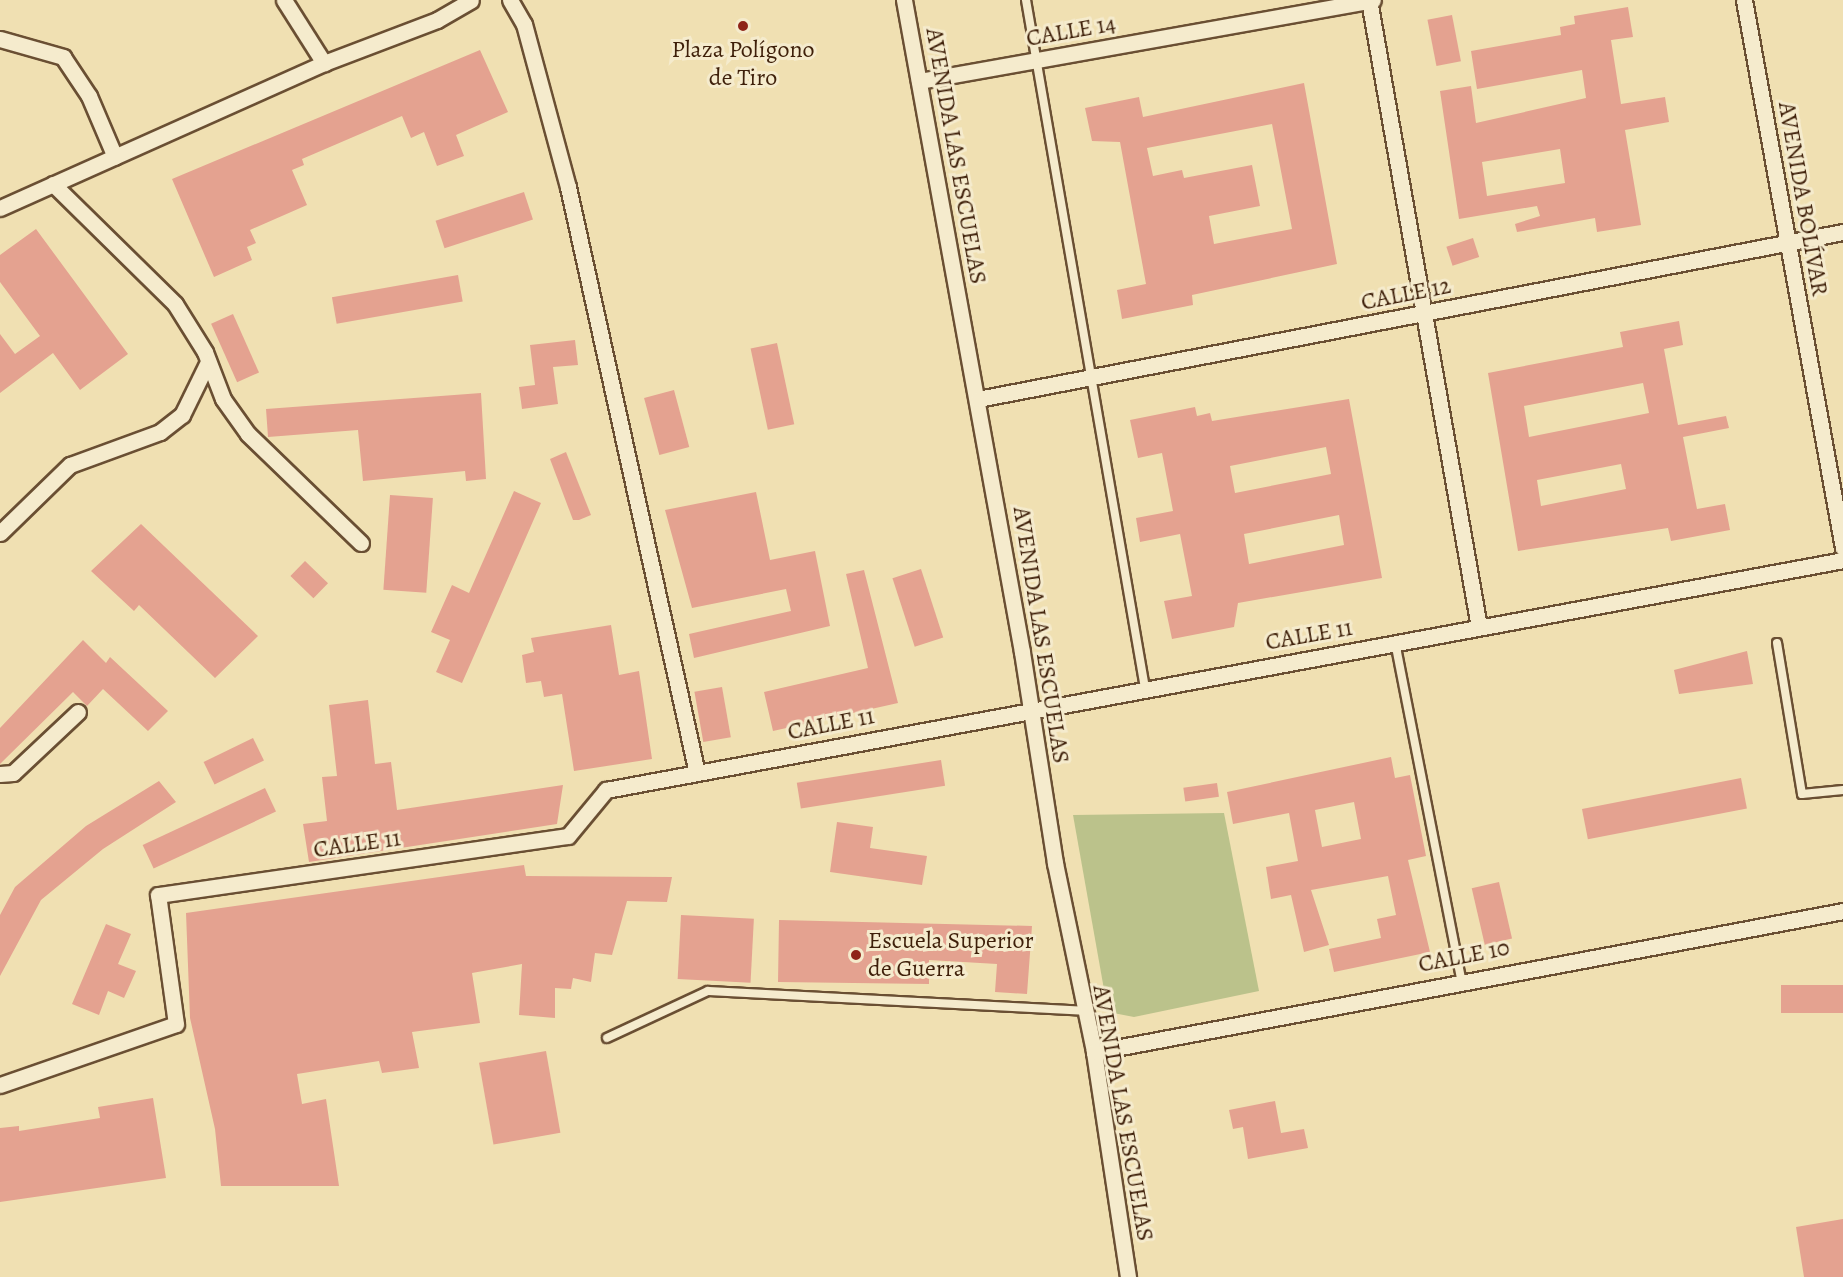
<!DOCTYPE html>
<html>
<head>
<meta charset="utf-8">
<style>
	body { margin:0 }
	#map { position:relative; width:1843px; height:1277px; overflow:hidden; background:#f0e0b2; font-family:Alegreya,serif }
	div>[style] { position:absolute }
	.green>* { inset:0; background:#bbc28b }
	.building>* { inset:0; background:#e4a290; transform-origin:0 0 }
	.roads { filter:drop-shadow(2px 0 #6a4f33) drop-shadow(-2px 0 #6a4f33) drop-shadow(0 2px #6a4f33) drop-shadow(0 -2px #6a4f33) }
	.service>* { height:8px; margin:-4px; padding:0 4px; transform-origin:4px; border-radius:4px; background:#f5ebcd }
	.minor>* { height:15px; margin:-7.5px; padding:0 7.5px; transform-origin:7.5px; border-radius:7.5px; background:#f5ebcd }
	.dots>* { width:16px; height:16px; translate:-50% -50%; box-sizing:border-box; border:3px solid #f5ebcd; border-radius:50% }
	span { translate:-50% -50%; white-space:nowrap; text-align:center; line-height:1.15; -webkit-text-stroke:6px #f5ebcd; paint-order:stroke }
	.street-label { font-size:24px; color:#3e1f09 }
	.poi-label { font-size:24px; color:#3e1f09 }
	.left { translate:0 -50%; text-align:left }
</style>
</head>
<body>
<div id="map">
	<div class="green">
		<i style="clip-path:polygon(1224px 813px,1259px 991px,1134px 1017px,1108px 1012px,1073px 815px)"></i>
	</div>
	<div class="building">
		<i style="clip-path:polygon(evenodd,1628px 7px,1633px 37px,1611px 40px,1621px 104px,1665px 97px,1669px 122px,1625px 130px,1641px 225px,1597px 232px,1595px 218px,1517px 232px,1515px 224px,1540px 216px,1537px 206px,1459px 219px,1440px 91px,1471px 86px,1476px 123px,1586px 98px,1582px 70px,1477px 89px,1471px 51px,1561px 35px,1560px 27px,1575px 24px,1574px 16px,1628px 7px,1560px 149px,1565px 183px,1487px 196px,1482px 162px,1560px 149px)"></i>
		<i style="left:1452px;top:15px;width:47px;height:25px;rotate:79deg"></i>
		<i style="clip-path:polygon(480px 50px,508px 112px,456px 135px,464px 156px,437px 166px,424px 132px,411px 138px,402px 116px,302px 159px,304px 165px,292px 170px,307px 205px,250px 230px,256px 243px,247px 247px,252px 260px,214px 277px,172px 179px)"></i>
		<i style="clip-path:polygon(evenodd,1304px 83px,1337px 264px,1192px 295px,1193px 305px,1122px 319px,1117px 290px,1146px 284px,1120px 142px,1092px 141px,1085px 108px,1139px 97px,1143px 117px,1304px 83px,1272px 124px,1292px 229px,1214px 244px,1209px 216px,1260px 206px,1252px 165px,1184px 178px,1182px 170px,1153px 176px,1147px 148px,1272px 124px)"></i>
		<i style="left:524px;top:192px;width:29px;height:93px;rotate:72deg"></i>
		<i style="clip-path:polygon(36px 229px,128px 354px,80px 390px,53px 353px,0 393px,0 334px,15px 354px,40px 336px,0 282px,0 255px)"></i>
		<i style="left:1473px;top:238px;width:20px;height:28px;rotate:72deg"></i>
		<i style="left:458px;top:275px;width:27px;height:128px;rotate:80deg"></i>
		<i style="left:233px;top:314px;width:64px;height:24px;rotate:66deg"></i>
		<i style="clip-path:polygon(evenodd,1679px 321px,1683px 345px,1664px 349px,1678px 425px,1726px 416px,1729px 428px,1683px 437px,1697px 509px,1725px 504px,1730px 530px,1671px 541px,1668px 528px,1518px 551px,1488px 373px,1623px 347px,1620px 332px,1679px 321px,1643px 383px,1649px 413px,1529px 437px,1524px 406px,1643px 383px,1679px 321px,1621px 464px,1626px 489px,1541px 506px,1537px 480px,1621px 464px)"></i>
		<i style="clip-path:polygon(575px 340px,578px 365px,553px 367px,558px 404px,522px 409px,519px 387px,535px 385px,530px 345px)"></i>
		<i style="left:777px;top:343px;width:83px;height:27px;rotate:78deg"></i>
		<i style="left:674px;top:390px;width:59px;height:31px;rotate:75deg"></i>
		<i style="clip-path:polygon(481px 393px,486px 479px,466px 481px,465px 471px,363px 481px,358px 430px,268px 437px,266px 409px)"></i>
		<i style="clip-path:polygon(evenodd,1349px 399px,1382px 578px,1238px 603px,1234px 627px,1172px 639px,1164px 601px,1192px 596px,1180px 534px,1140px 542px,1136px 518px,1173px 511px,1162px 453px,1138px 458px,1130px 420px,1195px 407px,1197px 416px,1210px 413px,1212px 421px,1349px 399px,1326px 447px,1331px 474px,1235px 493px,1230px 466px,1326px 447px,1349px 399px,1339px 515px,1344px 545px,1249px 564px,1244px 534px,1339px 515px)"></i>
		<i style="clip-path:polygon(566px 452px,591px 515px,579px 520px,573px 520px,550px 459px)"></i>
		<i style="clip-path:polygon(514px 491px,541px 503px,462px 683px,436px 672px,450px 640px,431px 632px,452px 585px,469px 593px)"></i>
		<i style="clip-path:polygon(756px 492px,770px 560px,815px 551px,830px 626px,694px 658px,689px 634px,791px 611px,786px 589px,692px 608px,665px 510px)"></i>
		<i style="left:390px;top:495px;width:43px;height:95px;rotate:4deg"></i>
		<i style="clip-path:polygon(141px 524px,258px 636px,215px 678px,139px 605px,134px 611px,91px 571px)"></i>
		<i style="left:305px;top:561px;width:32px;height:21px;rotate:44deg"></i>
		<i style="left:921px;top:569px;width:72px;height:30px;rotate:72deg"></i>
		<i style="clip-path:polygon(864px 570px,898px 703px,773px 731px,764px 692px,868px 668px,846px 574px)"></i>
		<i style="clip-path:polygon(611px 625px,619px 675px,639px 671px,652px 759px,574px 771px,562px 694px,544px 697px,541px 681px,526px 683px,522px 655px,534px 652px,531px 638px)"></i>
		<i style="clip-path:polygon(83px 640px,106px 663px,110px 657px,168px 711px,148px 731px,103px 689px,87px 706px,73px 692px,0 764px,0 728px)"></i>
		<i style="clip-path:polygon(1747px 651px,1753px 684px,1679px 694px,1674px 670px)"></i>
		<i style="left:722px;top:687px;width:51px;height:28px;rotate:80deg"></i>
		<i style="clip-path:polygon(368px 700px,375px 764px,391px 762px,397px 810px,563px 785px,557px 824px,309px 862px,303px 824px,327px 821px,322px 777px,337px 776px,329px 705px)"></i>
		<i style="left:253px;top:738px;width:25px;height:55px;rotate:64deg"></i>
		<i style="clip-path:polygon(evenodd,1391px 757px,1395px 778px,1410px 775px,1426px 856px,1408px 860px,1430px 952px,1334px 972px,1329px 949px,1381px 938px,1377px 919px,1396px 915px,1388px 876px,1311px 890px,1329px 945px,1304px 952px,1291px 895px,1271px 899px,1266px 867px,1298px 861px,1289px 813px,1233px 824px,1227px 792px,1391px 757px,1354px 802px,1361px 839px,1322px 847px,1315px 810px,1354px 802px)"></i>
		<i style="left:941px;top:760px;width:26px;height:146px;rotate:81deg"></i>
		<i style="left:1741px;top:778px;width:31px;height:162px;rotate:79deg"></i>
		<i style="clip-path:polygon(159px 781px,176px 802px,103px 849px,41px 900px,0 976px,0 915px,15px 887px,86px 826px)"></i>
		<i style="left:1217px;top:783px;width:14px;height:34px;rotate:82deg"></i>
		<i style="left:265px;top:788px;width:26px;height:135px;rotate:65deg"></i>
		<i style="clip-path:polygon(837px 822px,873px 827px,870px 848px,927px 856px,922px 885px,830px 872px)"></i>
		<i style="clip-path:polygon(524px 865px,526px 876px,672px 877px,667px 902px,627px 901px,612px 955px,595px 953px,591px 982px,573px 978px,571px 989px,555px 988px,555px 1018px,519px 1015px,522px 964px,472px 973px,480px 1023px,412px 1032px,419px 1068px,382px 1073px,379px 1061px,297px 1074px,302px 1104px,326px 1099px,339px 1186px,221px 1186px,215px 1129px,190px 1018px,186px 913px)"></i>
		<i style="left:1499px;top:882px;width:58px;height:28px;rotate:77deg"></i>
		<i style="left:681px;top:915px;width:73px;height:64px;rotate:3deg"></i>
		<i style="clip-path:polygon(779px 920px,1032px 926px,1027px 994px,995px 992px,997px 964px,929px 960px,929px 984px,778px 982px)"></i>
		<i style="clip-path:polygon(106px 924px,131px 934px,118px 964px,136px 971px,124px 998px,108px 991px,99px 1015px,72px 1004px)"></i>
		<i style="left:1843px;top:985px;width:28px;height:62px;rotate:90deg"></i>
		<i style="left:546px;top:1051px;width:83px;height:68px;rotate:80deg"></i>
		<i style="clip-path:polygon(153px 1098px,166px 1178px,0 1202px,0 1128px,19px 1126px,19px 1131px,100px 1118px,98px 1107px)"></i>
		<i style="clip-path:polygon(1275px 1101px,1281px 1133px,1304px 1129px,1308px 1148px,1248px 1159px,1243px 1127px,1233px 1129px,1229px 1110px)"></i>
		<i style="clip-path:polygon(1843px 1219px,1843px 1277px,1804px 1277px,1796px 1227px)"></i>
	</div>
	<div class="roads">
		<div class="service">
			<i style="left:1026px;top:0;width:698px;rotate:80.19deg"></i>
			<i style="left:1395px;top:642px;width:343px;rotate:78.9deg"></i>
			<i style="left:1777px;top:643px;width:153px;rotate:80.6deg"></i>
			<i style="left:1802px;top:794px;width:41px;rotate:-5.6deg"></i>
			<i style="left:607px;top:1038px;width:111px;rotate:-25deg"></i>
			<i style="left:708px;top:991px;width:377px;rotate:3deg"></i>
		</div>
		<div class="minor">
			<i style="left:284px;top:0;width:75px;rotate:57.6deg"></i>
			<i style="left:510px;top:0;width:28px;rotate:60deg"></i>
			<i style="left:524px;top:24px;width:169px;rotate:74.9deg"></i>
			<i style="left:568px;top:187px;width:600px;rotate:77.59deg"></i>
			<i style="left:904px;top:0;width:663px;rotate:79.74deg"></i>
			<i style="left:1022px;top:652px;width:214px;rotate:81.1deg"></i>
			<i style="left:1055px;top:863px;width:193px;rotate:78.3deg"></i>
			<i style="left:1094px;top:1052px;width:228px;rotate:81.4deg"></i>
			<i style="left:1369px;top:0;width:637px;rotate:80.05deg"></i>
			<i style="left:1744px;top:0;width:557px;rotate:79.76deg"></i>
			<i style="left:0;top:39px;width:66px;rotate:15.9deg"></i>
			<i style="left:63px;top:57px;width:47px;rotate:56.3deg"></i>
			<i style="left:89px;top:96px;width:66px;rotate:66.9deg"></i>
			<i style="left:919px;top:81px;width:461px;rotate:-10.1deg"></i>
			<i style="left:53px;top:184px;width:171px;rotate:44.5deg"></i>
			<i style="left:175px;top:304px;width:57px;rotate:58deg"></i>
			<i style="left:205px;top:352px;width:50px;rotate:69deg"></i>
			<i style="left:223px;top:399px;width:43px;rotate:54.5deg"></i>
			<i style="left:248px;top:434px;width:157px;rotate:44deg"></i>
			<i style="left:0;top:208px;width:355px;rotate:-24.1deg"></i>
			<i style="left:324px;top:63px;width:121px;rotate:-20.8deg"></i>
			<i style="left:437px;top:20px;width:39px;rotate:-30deg"></i>
			<i style="left:978px;top:399px;width:881px;rotate:-10.93deg"></i>
			<i style="left:0;top:533px;width:98px;rotate:-44.2deg"></i>
			<i style="left:70px;top:465px;width:96px;rotate:-20.1deg"></i>
			<i style="left:160px;top:432px;width:28px;rotate:-38deg"></i>
			<i style="left:182px;top:415px;width:59px;rotate:-63.9deg"></i>
			<i style="left:0;top:774px;width:13px;rotate:-4deg"></i>
			<i style="left:13px;top:773px;width:89px;rotate:-43.2deg"></i>
			<i style="left:1094px;top:1052px;width:762px;rotate:-10.66deg"></i>
			<i style="left:0;top:1085px;width:186px;rotate:-19.1deg"></i>
			<i style="left:176px;top:1024px;width:130px;rotate:-97.9deg"></i>
			<i style="left:158px;top:895px;width:414px;rotate:-8.2deg"></i>
			<i style="left:568px;top:836px;width:60px;rotate:-50.4deg"></i>
			<i style="left:606px;top:790px;width:1258px;rotate:-10.53deg"></i>
		</div>
	</div>
	<div class="dots">
		<i style="left:743px;top:26px;background:#8f2418"></i>
		<i style="left:856px;top:955px;background:#8f2418"></i>
	</div>
	<div class="street-label">
		<span style="left:1071px;top:31px;rotate:-10deg">CALLE 14</span>
		<span style="left:956px;top:156px;rotate:80deg">AVENIDA LAS ESCUELAS</span>
		<span style="left:1803px;top:199px;rotate:80deg">AVENIDA BOLÍVAR</span>
		<span style="left:1406px;top:294px;rotate:-11deg">CALLE 12</span>
		<span style="left:1041px;top:635px;rotate:81deg">AVENIDA LAS ESCUELAS</span>
		<span style="left:1309px;top:635px;rotate:-10deg">CALLE 11</span>
		<span style="left:831px;top:724px;rotate:-11deg">CALLE 11</span>
		<span style="left:357px;top:844px;rotate:-8deg">CALLE 11</span>
		<span style="left:1464px;top:956px;rotate:-11deg">CALLE 10</span>
		<span style="left:1123px;top:1113px;rotate:80deg">AVENIDA LAS ESCUELAS</span>
	</div>
	<div class="poi-label">
		<span style="left:743px;top:64px">Plaza Polígono<br>de Tiro</span>
		<span class="left" style="left:868px;top:955px">Escuela Superior<br>de Guerra</span>
	</div>
</div>
</body>
</html>
